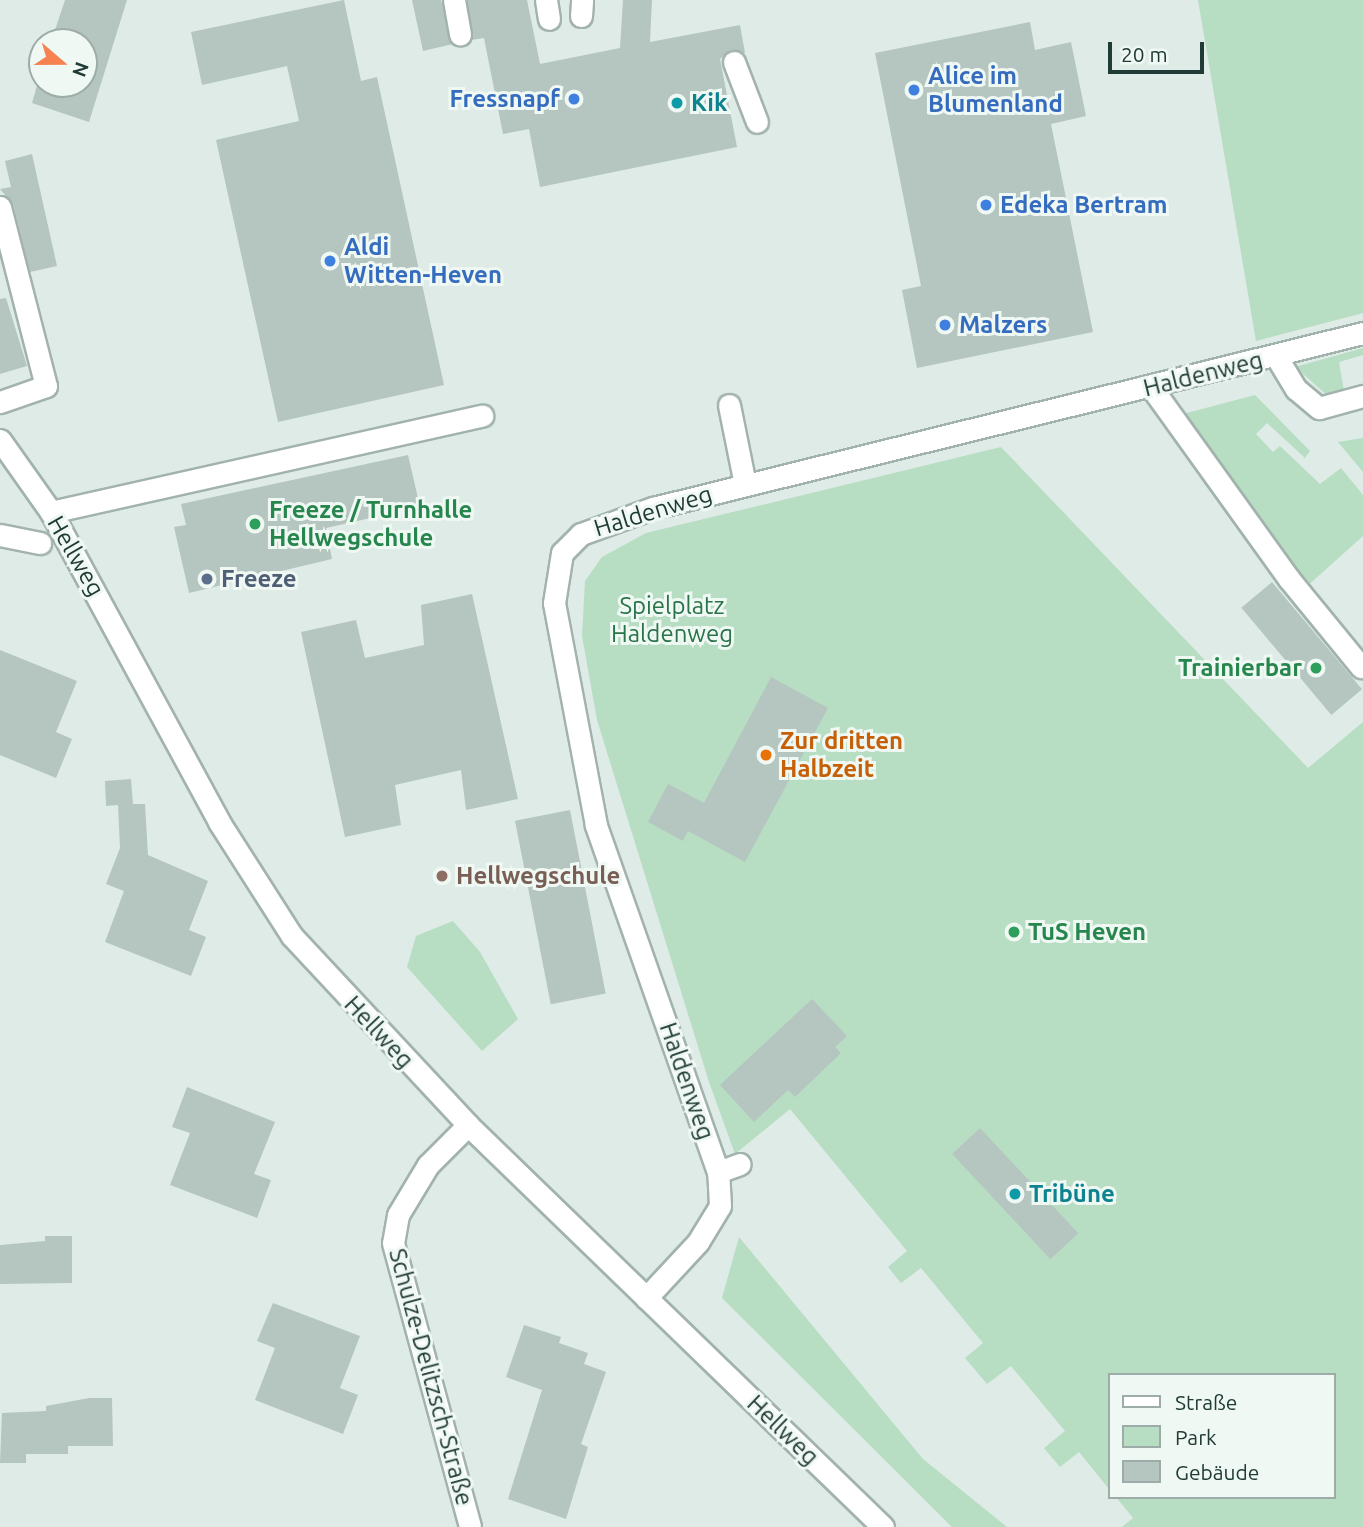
<!DOCTYPE html>
<html>
<head>
<meta charset="utf-8">
<style>
	body { margin:0 }
	#map { position:relative; width:1363px; height:1527px; overflow:hidden; background:#dfebe6; font-family:Ubuntu,sans-serif }
	div>[style] { position:absolute }
	.green>* { inset:0; background:#b7ddc3 }
	.building>* { inset:0; background:#b4c6bf; transform-origin:0 0 }
	.roads { filter:drop-shadow(2px 0 #a2b3ad) drop-shadow(-2px 0 #a2b3ad) drop-shadow(0 2px #a2b3ad) drop-shadow(0 -2px #a2b3ad) }
	.minor>* { height:21px; margin:-10.5px; padding:0 10.5px; transform-origin:10.5px; border-radius:10.5px; background:#fff }
	.dots>* { width:19px; height:19px; translate:-50% -50%; box-sizing:border-box; border:4px solid #f0f8f4; border-radius:50% }
	span { translate:-50% -50%; white-space:nowrap; text-align:center; line-height:1.15; -webkit-text-stroke:6px #f0f8f4; paint-order:stroke }
	.shop-label { font-size:24px; color:#366cbe; font-weight:700 }
	.left { translate:0 -50%; text-align:left }
	.right { translate:-100% -50%; text-align:right }
	.culture-label { font-size:24px; color:#0d838f; font-weight:700 }
	.street-label { font-size:24px; color:#203b35 }
	.leisure-label { font-size:24px; color:#27864d; font-weight:700 }
	.service-label { font-size:24px; color:#4e5e75; font-weight:700 }
	.park-label { font-size:24px; color:#297349 }
	.food-label { font-size:24px; color:#c56008; font-weight:700 }
	.education-label { font-size:24px; color:#785e54; font-weight:700 }
	.legend { position:absolute; left:1108px; top:1373px; width:228px; height:126px; box-sizing:border-box; background:#f0f8f4; border:2px solid #9daca8; margin:0; padding:9px 12px; list-style:none; font-size:21px; color:#203b35 }
	.legend li { display:flex; align-items:center; gap:14px; height:35px }
	.legend b { width:35px; border:2px solid #9daca8 }
	.north { position:absolute; left:28px; top:28px; width:70px; height:70px; box-sizing:border-box; background:#f0f8f4; border:2px solid #9daca8; border-radius:50%; rotate:110deg; font-size:19px; font-weight:700; line-height:28px; text-align:center; color:#203b35 }
	.north::after { content:''; display:block; margin:auto; width:24px; height:32px; background:#f68252; clip-path:polygon(50% 0,100% 100%,50% 72%,0 100%) }
	.scale { position:absolute; left:1108px; top:42px; width:96px; height:32px; box-sizing:border-box; border:4px solid #203b35; border-top:0; padding-left:9px; font-size:21px; line-height:24px; white-space:nowrap; color:#203b35; -webkit-text-stroke:5px #f0f8f4; paint-order:stroke }
</style>
</head>
<body>
<div id="map">
	<div class="green">
		<i style="clip-path:polygon(1198px 0,1363px 0,1363px 313px,1256px 341px)"></i>
		<i style="clip-path:polygon(1363px 348px,1363px 355px,1339px 362px,1344px 391px,1327px 395px,1295px 367px)"></i>
		<i style="clip-path:polygon(1255px 395px,1310px 451px,1305px 458px,1267px 423px,1256px 434px,1273px 452px,1280px 446px,1320px 484px,1341px 468px,1363px 495px,1363px 536px,1305px 588px,1183px 414px)"></i>
		<i style="clip-path:polygon(1363px 438px,1363px 472px,1338px 442px)"></i>
		<i style="clip-path:polygon(1001px 447px,1308px 768px,1363px 722px,1363px 1527px,1122px 1527px,1133px 1518px,1116px 1497px,1333px 1497px,1333px 1375px,1109px 1375px,1109px 1489px,1079px 1452px,1060px 1467px,1044px 1448px,1065px 1431px,1011px 1366px,987px 1384px,965px 1358px,983px 1343px,921px 1268px,901px 1283px,888px 1267px,907px 1251px,790px 1109px,735px 1154px,709px 1082px,597px 720px,582px 636px,585px 581px,602px 557px,646px 533px)"></i>
		<i style="clip-path:polygon(453px 921px,480px 952px,518px 1019px,482px 1051px,407px 967px,416px 936px)"></i>
		<i style="clip-path:polygon(739px 1237px,923px 1459px,1007px 1527px,952px 1527px,722px 1298px)"></i>
	</div>
	<div class="building">
		<i style="clip-path:polygon(65px 0,127px 0,89px 122px,32px 103px,42px 68px,42px 84px,84px 84px,84px 42px,51px 42px)"></i>
		<i style="clip-path:polygon(344px 0,361px 81px,377px 77px,444px 385px,278px 422px,216px 140px,299px 121px,287px 66px,202px 85px,191px 32px)"></i>
		<i style="clip-path:polygon(412px 0,441px 0,453px 44px,423px 51px)"></i>
		<i style="clip-path:polygon(467px 0,527px 0,540px 64px,620px 48px,623px 0,652px 0,650px 42px,740px 25px,745px 53px,730px 50px,720px 59px,737px 147px,540px 187px,529px 129px,503px 134px,484px 38px,471px 40px)"></i>
		<i style="clip-path:polygon(1030px 22px,1035px 50px,1071px 42px,1086px 116px,1051px 124px,1093px 332px,917px 368px,902px 290px,921px 286px,875px 53px)"></i>
		<i style="clip-path:polygon(32px 154px,57px 266px,30px 272px,13px 204px,0 189px,11px 187px,5px 161px)"></i>
		<i style="clip-path:polygon(6px 298px,27px 366px,0 374px,0 299px)"></i>
		<i style="clip-path:polygon(408px 455px,420px 507px,326px 528px,332px 559px,189px 593px,174px 527px,186px 525px,181px 504px)"></i>
		<i style="left:1272px;top:582px;width:140px;height:40px;rotate:50deg"></i>
		<i style="clip-path:polygon(472px 594px,518px 799px,466px 810px,461px 770px,395px 785px,401px 825px,345px 837px,301px 632px,356px 620px,365px 658px,424px 645px,421px 605px)"></i>
		<i style="clip-path:polygon(0 650px,77px 681px,56px 732px,72px 739px,56px 778px,0 755px)"></i>
		<i style="clip-path:polygon(771px 677px,828px 708px,745px 862px,688px 831px,683px 841px,648px 822px,668px 784px,704px 803px)"></i>
		<i style="clip-path:polygon(131px 779px,133px 804px,145px 804px,148px 855px,208px 881px,189px 930px,206px 937px,191px 976px,105px 942px,124px 891px,106px 884px,120px 848px,118px 805px,106px 806px,105px 781px)"></i>
		<i style="left:570px;top:810px;width:187px;height:56px;rotate:79deg"></i>
		<i style="clip-path:polygon(812px 999px,847px 1036px,835px 1047px,841px 1053px,795px 1097px,788px 1090px,754px 1122px,720px 1085px)"></i>
		<i style="clip-path:polygon(187px 1087px,275px 1122px,254px 1174px,271px 1180px,257px 1218px,170px 1185px,190px 1133px,172px 1127px)"></i>
		<i style="left:980px;top:1128px;width:144px;height:38px;rotate:47deg"></i>
		<i style="clip-path:polygon(45px 1236px,72px 1236px,72px 1283px,0 1284px,0 1245px,45px 1241px)"></i>
		<i style="clip-path:polygon(273px 1303px,360px 1336px,340px 1388px,358px 1395px,343px 1434px,255px 1400px,275px 1348px,257px 1341px)"></i>
		<i style="clip-path:polygon(524px 1325px,561px 1337px,559px 1343px,588px 1353px,584px 1364px,606px 1372px,581px 1444px,588px 1447px,566px 1519px,508px 1499px,542px 1390px,506px 1377px)"></i>
		<i style="clip-path:polygon(89px 1398px,112px 1398px,113px 1446px,68px 1446px,68px 1454px,26px 1454px,26px 1463px,0 1463px,2px 1413px,46px 1411px,46px 1406px)"></i>
	</div>
	<div class="roads">
		<div class="minor">
			<i style="left:454px;top:0;width:35px;rotate:80deg"></i>
			<i style="left:546px;top:0;width:19px;rotate:81deg"></i>
			<i style="left:581px;top:16px;width:16px;rotate:-86deg"></i>
			<i style="left:734px;top:62px;width:64px;rotate:69deg"></i>
			<i style="left:0;top:207px;width:185px;rotate:75.6deg"></i>
			<i style="left:46px;top:386px;width:49px;rotate:160.8deg"></i>
			<i style="left:1276px;top:356px;width:39px;rotate:59deg"></i>
			<i style="left:1296px;top:389px;width:30px;rotate:40deg"></i>
			<i style="left:1319px;top:408px;width:46px;rotate:-15.3deg"></i>
			<i style="left:1151px;top:387px;width:236px;rotate:54.3deg"></i>
			<i style="left:1289px;top:579px;width:114px;rotate:50.7deg"></i>
			<i style="left:729px;top:405px;width:81px;rotate:78.6deg"></i>
			<i style="left:0;top:440px;width:88px;rotate:54.7deg"></i>
			<i style="left:51px;top:512px;width:353px;rotate:61.5deg"></i>
			<i style="left:219px;top:822px;width:135px;rotate:57.4deg"></i>
			<i style="left:292px;top:936px;width:258px;rotate:47deg"></i>
			<i style="left:468px;top:1125px;width:578px;rotate:44.09deg"></i>
			<i style="left:51px;top:512px;width:442px;rotate:-12.6deg"></i>
			<i style="left:0;top:535px;width:41px;rotate:11.3deg"></i>
			<i style="left:468px;top:1125px;width:57px;rotate:135deg"></i>
			<i style="left:428px;top:1165px;width:58px;rotate:121deg"></i>
			<i style="left:398px;top:1215px;width:28px;rotate:100deg"></i>
			<i style="left:393px;top:1243px;width:294px;rotate:74.8deg"></i>
			<i style="left:718px;top:1172px;width:23px;rotate:-20deg"></i>
			<i style="left:646px;top:1298px;width:76px;rotate:-47.1deg"></i>
			<i style="left:698px;top:1242px;width:42px;rotate:-58.6deg"></i>
			<i style="left:720px;top:1206px;width:34px;rotate:-93deg"></i>
			<i style="left:718px;top:1172px;width:368px;rotate:-109.4deg"></i>
			<i style="left:596px;top:825px;width:226px;rotate:-100.7deg"></i>
			<i style="left:554px;top:603px;width:51px;rotate:-80.9deg"></i>
			<i style="left:562px;top:553px;width:27px;rotate:-45deg"></i>
			<i style="left:581px;top:534px;width:77px;rotate:-19.9deg"></i>
			<i style="left:653px;top:508px;width:731px;rotate:-13.85deg"></i>
		</div>
	</div>
	<div class="dots">
		<i style="left:914px;top:90px;background:#3f7fe0"></i>
		<i style="left:574px;top:99px;background:#3f7fe0"></i>
		<i style="left:677px;top:103px;background:#0f9aa8"></i>
		<i style="left:986px;top:205px;background:#3f7fe0"></i>
		<i style="left:330px;top:261px;background:#3f7fe0"></i>
		<i style="left:945px;top:325px;background:#3f7fe0"></i>
		<i style="left:255px;top:524px;background:#2e9e5b"></i>
		<i style="left:207px;top:579px;background:#5c6f8a"></i>
		<i style="left:1316px;top:668px;background:#2e9e5b"></i>
		<i style="left:766px;top:755px;background:#e8710a"></i>
		<i style="left:442px;top:876px;background:#8d6e63"></i>
		<i style="left:1014px;top:932px;background:#2e9e5b"></i>
		<i style="left:1015px;top:1194px;background:#0f9aa8"></i>
	</div>
	<div class="shop-label">
		<span class="left" style="left:928px;top:90px">Alice im<br>Blumenland</span>
		<span class="right" style="left:560px;top:99px">Fressnapf</span>
		<span class="left" style="left:1000px;top:205px">Edeka Bertram</span>
		<span class="left" style="left:344px;top:261px">Aldi<br>Witten-Heven</span>
		<span class="left" style="left:959px;top:325px">Malzers</span>
	</div>
	<div class="culture-label">
		<span class="left" style="left:691px;top:103px">Kik</span>
		<span class="left" style="left:1029px;top:1194px">Tribüne</span>
	</div>
	<div class="street-label">
		<span style="left:1203px;top:374px;rotate:-14deg">Haldenweg</span>
		<span style="left:653px;top:511px;rotate:-17deg">Haldenweg</span>
		<span style="left:76px;top:556px;rotate:60deg">Hellweg</span>
		<span style="left:379px;top:1032px;rotate:47deg">Hellweg</span>
		<span style="left:687px;top:1081px;rotate:71deg">Haldenweg</span>
		<span style="left:431px;top:1377px;rotate:75deg">Schulze-Delitzsch-Straße</span>
		<span style="left:783px;top:1430px;rotate:44deg">Hellweg</span>
	</div>
	<div class="leisure-label">
		<span class="left" style="left:269px;top:524px">Freeze / Turnhalle<br>Hellwegschule</span>
		<span class="right" style="left:1302px;top:668px">Trainierbar</span>
		<span class="left" style="left:1028px;top:932px">TuS Heven</span>
	</div>
	<div class="service-label">
		<span class="left" style="left:221px;top:579px">Freeze</span>
	</div>
	<div class="park-label">
		<span style="left:672px;top:620px">Spielplatz<br>Haldenweg</span>
	</div>
	<div class="food-label">
		<span class="left" style="left:780px;top:755px">Zur dritten<br>Halbzeit</span>
	</div>
	<div class="education-label">
		<span class="left" style="left:456px;top:876px">Hellwegschule</span>
	</div>
	<ul class="legend">
	<li><b style="height:9px;background:#fff"></b>Straße</li>
	<li><b style="height:19px;background:#b7ddc3"></b>Park</li>
	<li><b style="height:19px;background:#b4c6bf"></b>Gebäude</li>
	</ul>
	<div class="north">N</div>
	<div class="scale">20 m</div>
</div>
</body>
</html>
